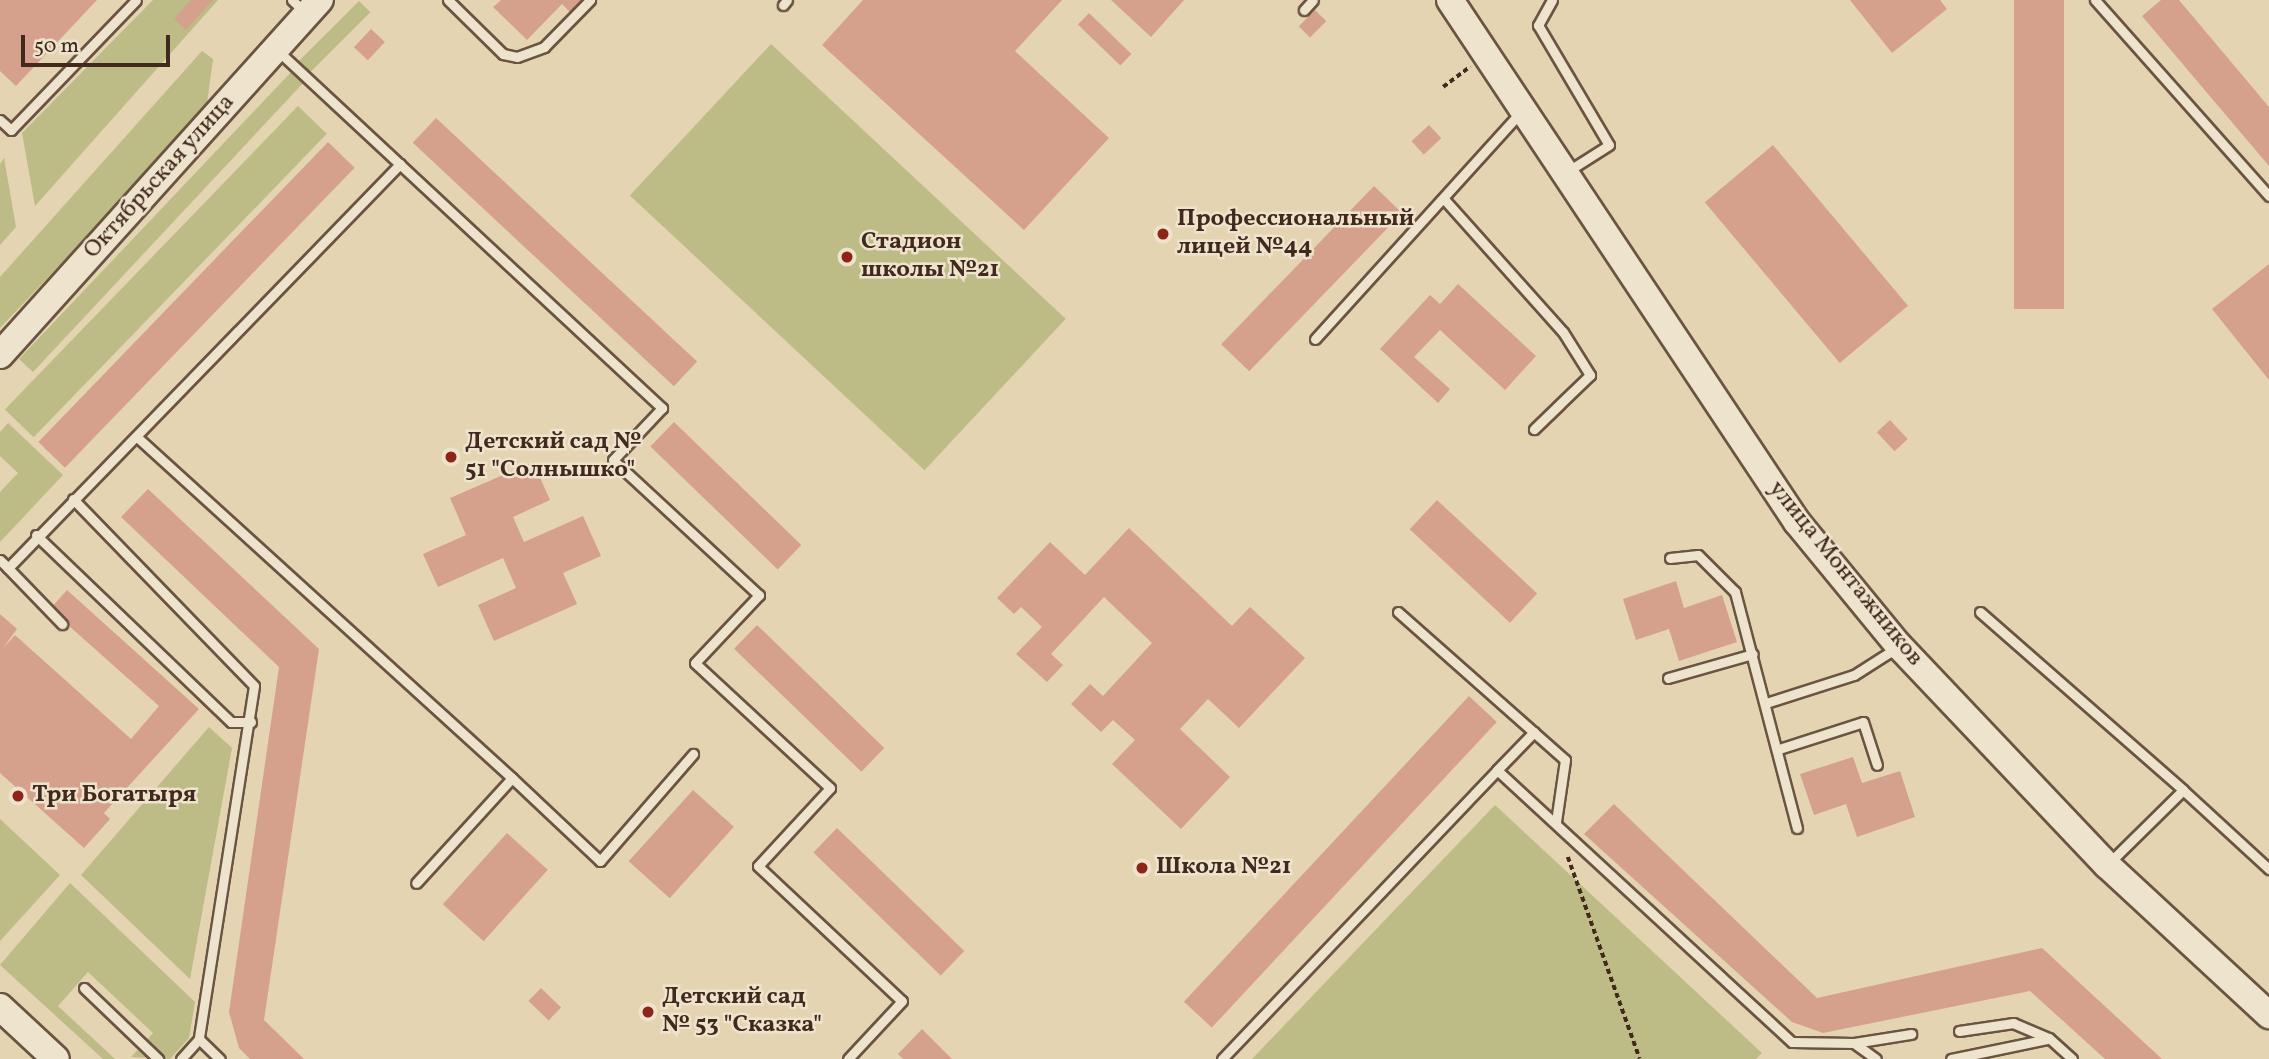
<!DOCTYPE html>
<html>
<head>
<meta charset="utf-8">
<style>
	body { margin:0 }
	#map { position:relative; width:2269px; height:1059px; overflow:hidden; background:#e5d4b1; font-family:Vollkorn,serif }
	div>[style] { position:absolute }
	.green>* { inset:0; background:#bdbb86; transform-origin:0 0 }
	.building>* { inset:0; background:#d6a18c; transform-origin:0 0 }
	.path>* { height:3.5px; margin-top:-1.75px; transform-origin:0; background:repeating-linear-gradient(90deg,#41291d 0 5px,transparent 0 8.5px) }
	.roads { filter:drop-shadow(2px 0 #6a5442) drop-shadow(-2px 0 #6a5442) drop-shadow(0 2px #6a5442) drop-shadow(0 -2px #6a5442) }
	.lane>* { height:9px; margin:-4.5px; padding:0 4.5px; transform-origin:4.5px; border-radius:4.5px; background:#eee3cc }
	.secondary>* { height:26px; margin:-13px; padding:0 13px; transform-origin:13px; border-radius:13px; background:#eee3cc }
	.dots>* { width:19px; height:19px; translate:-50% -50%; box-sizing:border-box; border:4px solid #eee3cc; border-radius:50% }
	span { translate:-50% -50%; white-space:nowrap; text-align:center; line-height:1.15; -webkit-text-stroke:5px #eee3cc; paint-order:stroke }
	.street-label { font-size:24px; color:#41291d }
	.poi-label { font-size:24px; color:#41291d; font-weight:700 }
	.left { translate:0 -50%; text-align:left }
	.scale { position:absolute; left:21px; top:35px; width:149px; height:32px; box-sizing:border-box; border:4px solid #41291d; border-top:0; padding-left:9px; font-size:21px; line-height:24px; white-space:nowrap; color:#41291d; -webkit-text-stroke:5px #eee3cc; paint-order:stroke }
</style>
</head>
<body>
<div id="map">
	<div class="green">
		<i style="clip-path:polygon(153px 0,218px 0,35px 206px,22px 133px)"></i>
		<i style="left:359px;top:1px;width:16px;height:86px;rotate:45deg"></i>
		<i style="left:771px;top:44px;width:403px;height:207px;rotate:43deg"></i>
		<i style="clip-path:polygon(202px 51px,213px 59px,206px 111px,0 328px,0 277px)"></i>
		<i style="clip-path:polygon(294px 69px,305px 81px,33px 372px,19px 359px)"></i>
		<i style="left:298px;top:106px;width:40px;height:422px;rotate:44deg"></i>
		<i style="clip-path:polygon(4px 158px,16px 227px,0 245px,0 164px)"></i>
		<i style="clip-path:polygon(8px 423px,63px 475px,0 542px,0 492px,18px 473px,0 456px,0 432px)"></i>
		<i style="clip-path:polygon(209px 727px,232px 748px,190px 979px,81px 875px)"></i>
		<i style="clip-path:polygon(1495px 805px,1762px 1053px,1756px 1059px,1252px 1059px)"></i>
		<i style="clip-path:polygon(0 819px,60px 875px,0 941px)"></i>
		<i style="clip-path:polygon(70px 883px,195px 1002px,189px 1038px,170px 1059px,131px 1057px,153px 1033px,88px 972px,58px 1006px,115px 1059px,103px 1059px,0 965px)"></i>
	</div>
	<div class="building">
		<i style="clip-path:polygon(0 0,97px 0,16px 86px,0 71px)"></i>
		<i style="clip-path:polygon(191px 0,213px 0,186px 30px,174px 19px)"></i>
		<i style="clip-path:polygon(501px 0,588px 0,573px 15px,562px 4px,527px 40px,493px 7px)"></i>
		<i style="clip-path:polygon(863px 0,1062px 0,1015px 51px,1109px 138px,1024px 230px,822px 45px)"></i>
		<i style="clip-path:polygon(1111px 0,1184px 0,1151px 37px)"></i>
		<i style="clip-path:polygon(1850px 0,1940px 0,1947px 9px,1892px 53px)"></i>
		<i style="left:2014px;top:0;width:50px;height:309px"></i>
		<i style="clip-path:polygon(2161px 0,2179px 0,2269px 107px,2269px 166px,2142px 16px)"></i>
		<i style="left:1315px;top:10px;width:16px;height:23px;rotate:45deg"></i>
		<i style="left:1089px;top:13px;width:59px;height:16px;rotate:44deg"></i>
		<i style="left:371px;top:29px;width:19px;height:25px;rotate:43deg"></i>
		<i style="left:436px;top:118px;width:357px;height:34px;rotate:43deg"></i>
		<i style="left:1429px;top:125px;width:18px;height:24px;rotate:47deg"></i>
		<i style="left:328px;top:142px;width:37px;height:417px;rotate:44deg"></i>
		<i style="left:1773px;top:145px;width:210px;height:89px;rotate:50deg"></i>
		<i style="left:1374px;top:186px;width:39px;height:220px;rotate:44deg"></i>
		<i style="clip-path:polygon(2269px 264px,2269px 380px,2212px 309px)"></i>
		<i style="clip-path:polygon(1458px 284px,1536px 356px,1505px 390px,1440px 330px,1414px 357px,1450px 389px,1438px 403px,1380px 349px,1430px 295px,1440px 304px)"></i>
		<i style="left:1890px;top:420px;width:26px;height:18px;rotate:47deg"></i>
		<i style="left:674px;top:422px;width:177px;height:34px;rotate:44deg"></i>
		<i style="clip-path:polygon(533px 462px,550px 500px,513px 517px,524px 542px,583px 516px,601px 556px,563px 573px,577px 604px,494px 641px,478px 605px,516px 588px,503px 558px,438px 587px,423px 554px,466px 535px,450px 498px)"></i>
		<i style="clip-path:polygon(148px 489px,319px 649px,264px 1020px,304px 1059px,250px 1059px,239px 1048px,229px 1012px,279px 667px,121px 517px)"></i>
		<i style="left:1437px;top:500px;width:137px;height:40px;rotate:43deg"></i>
		<i style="clip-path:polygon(1129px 528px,1232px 626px,1250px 607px,1305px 658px,1239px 728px,1208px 699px,1180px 729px,1230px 777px,1181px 829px,1112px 764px,1135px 740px,1113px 720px,1101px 732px,1071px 704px,1090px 684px,1103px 696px,1152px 643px,1104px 597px,1051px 654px,1063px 665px,1047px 682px,1016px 654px,1042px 627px,1021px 607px,1014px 614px,997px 598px,1050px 542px,1085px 575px)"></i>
		<i style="clip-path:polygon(1676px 581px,1684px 608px,1722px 595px,1737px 642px,1679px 661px,1669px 629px,1636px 640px,1623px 599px)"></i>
		<i style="clip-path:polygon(67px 590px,199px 709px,104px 813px,110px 819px,84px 848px,0 773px,0 614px,17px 629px,3px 648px,15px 635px,131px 739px,159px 706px,50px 609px)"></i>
		<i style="left:757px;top:625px;width:177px;height:33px;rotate:44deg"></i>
		<i style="left:1469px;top:696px;width:38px;height:418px;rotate:43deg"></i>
		<i style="clip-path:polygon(1853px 757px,1862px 783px,1900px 771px,1915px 817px,1857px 837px,1846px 804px,1814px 815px,1800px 774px)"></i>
		<i style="left:693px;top:790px;width:55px;height:96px;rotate:42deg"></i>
		<i style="clip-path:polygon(1614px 804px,1817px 998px,2042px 948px,2162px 1059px,2105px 1059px,2030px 991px,1823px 1033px,1792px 1022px,1584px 834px)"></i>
		<i style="left:837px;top:828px;width:177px;height:34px;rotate:44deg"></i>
		<i style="left:507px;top:833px;width:55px;height:96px;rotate:42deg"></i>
		<i style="left:541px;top:988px;width:28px;height:18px;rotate:44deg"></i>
		<i style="clip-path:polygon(922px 1029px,952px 1059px,903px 1059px,898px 1054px)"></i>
	</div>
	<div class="path">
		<i style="left:1443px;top:87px;width:34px;rotate:-37deg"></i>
		<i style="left:1568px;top:857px;width:214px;rotate:70.4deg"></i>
	</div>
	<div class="roads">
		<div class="lane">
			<i style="left:292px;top:0;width:19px;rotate:43deg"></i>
			<i style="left:448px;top:0;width:77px;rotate:44.5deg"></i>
			<i style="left:503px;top:54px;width:14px;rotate:12deg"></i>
			<i style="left:517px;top:57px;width:29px;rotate:-20deg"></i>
			<i style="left:544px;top:47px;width:66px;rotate:-45.6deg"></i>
			<i style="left:1552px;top:0;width:29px;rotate:119deg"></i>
			<i style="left:1538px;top:25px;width:139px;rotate:59.4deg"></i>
			<i style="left:1609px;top:145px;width:49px;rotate:147.6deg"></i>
			<i style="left:2095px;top:0;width:262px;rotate:48.4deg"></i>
			<i style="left:783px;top:5px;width:6px;rotate:-51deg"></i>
			<i style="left:1304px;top:10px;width:13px;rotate:-48deg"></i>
			<i style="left:277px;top:50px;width:526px;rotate:42.92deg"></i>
			<i style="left:662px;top:408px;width:71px;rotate:133.3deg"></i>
			<i style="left:613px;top:460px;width:199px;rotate:42.8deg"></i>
			<i style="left:759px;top:595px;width:93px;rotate:133.3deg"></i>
			<i style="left:695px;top:663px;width:184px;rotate:42.8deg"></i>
			<i style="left:830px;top:788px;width:106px;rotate:132.7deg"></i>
			<i style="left:758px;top:866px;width:197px;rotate:43.2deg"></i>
			<i style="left:902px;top:1001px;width:79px;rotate:133deg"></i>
			<i style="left:0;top:120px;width:15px;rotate:42deg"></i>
			<i style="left:11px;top:130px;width:180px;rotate:-46.1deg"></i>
			<i style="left:1444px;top:199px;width:178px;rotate:48.2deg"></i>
			<i style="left:1563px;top:332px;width:51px;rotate:57.9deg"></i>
			<i style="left:1590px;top:375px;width:78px;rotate:136deg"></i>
			<i style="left:1315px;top:339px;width:308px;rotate:-47.8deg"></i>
			<i style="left:137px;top:437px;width:507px;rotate:42.28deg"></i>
			<i style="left:512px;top:778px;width:142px;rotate:132.4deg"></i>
			<i style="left:73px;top:499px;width:260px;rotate:45.9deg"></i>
			<i style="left:254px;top:686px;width:357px;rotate:98.9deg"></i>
			<i style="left:199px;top:1039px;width:27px;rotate:132deg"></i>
			<i style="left:36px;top:535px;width:270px;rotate:43.8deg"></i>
			<i style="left:231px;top:722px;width:20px"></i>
			<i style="left:1670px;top:558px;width:28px;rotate:-6deg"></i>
			<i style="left:1698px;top:555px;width:52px;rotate:45deg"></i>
			<i style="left:1735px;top:592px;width:244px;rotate:75.3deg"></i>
			<i style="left:0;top:560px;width:11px;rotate:45deg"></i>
			<i style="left:8px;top:568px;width:563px;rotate:-45.86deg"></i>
			<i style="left:8px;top:568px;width:78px;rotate:46deg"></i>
			<i style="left:1398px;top:612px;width:223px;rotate:41.5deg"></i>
			<i style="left:1565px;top:760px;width:63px;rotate:98.3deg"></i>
			<i style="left:1980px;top:612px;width:270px;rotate:41.2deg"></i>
			<i style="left:1668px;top:678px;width:88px;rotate:-15.8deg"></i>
			<i style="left:1766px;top:703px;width:92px;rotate:-17.7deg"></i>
			<i style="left:1854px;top:675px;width:52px;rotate:-32.5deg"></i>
			<i style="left:1779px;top:749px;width:88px;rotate:-17.8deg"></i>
			<i style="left:1863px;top:722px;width:45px;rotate:72deg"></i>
			<i style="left:1497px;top:770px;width:53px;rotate:-45.8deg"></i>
			<i style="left:512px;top:778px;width:121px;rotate:43.3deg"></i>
			<i style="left:600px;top:861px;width:142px;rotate:-49deg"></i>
			<i style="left:2108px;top:864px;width:105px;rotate:-44.6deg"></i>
			<i style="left:2183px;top:790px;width:117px;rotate:42.6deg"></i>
			<i style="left:84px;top:988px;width:103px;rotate:43.8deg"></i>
			<i style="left:1959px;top:1031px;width:55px;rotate:-8.4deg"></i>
			<i style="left:2013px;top:1023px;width:39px;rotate:23deg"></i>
			<i style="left:2049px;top:1038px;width:31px;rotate:42deg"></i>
			<i style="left:199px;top:1039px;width:29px;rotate:44deg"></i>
			<i style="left:1854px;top:1043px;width:58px;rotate:-9deg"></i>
			<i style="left:1222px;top:1059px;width:399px;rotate:-46.4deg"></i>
			<i style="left:1497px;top:770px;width:401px;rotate:42.7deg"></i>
			<i style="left:1792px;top:1042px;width:62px;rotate:0.9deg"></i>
			<i style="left:1854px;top:1043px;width:27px;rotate:36deg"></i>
			<i style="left:1951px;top:1059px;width:99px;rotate:-11.7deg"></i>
		</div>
		<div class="secondary">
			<i style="left:1450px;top:0;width:627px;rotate:56.39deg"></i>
			<i style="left:1797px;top:522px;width:161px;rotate:50.6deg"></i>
			<i style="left:1899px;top:646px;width:302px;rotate:46.5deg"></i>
			<i style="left:2107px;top:865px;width:221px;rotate:42.8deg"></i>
			<i style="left:0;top:355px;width:478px;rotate:-48deg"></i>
			<i style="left:0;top:1007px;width:76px;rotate:42.9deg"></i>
		</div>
	</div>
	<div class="dots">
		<i style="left:1163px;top:234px;background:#8f2418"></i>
		<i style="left:847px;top:257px;background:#8f2418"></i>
		<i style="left:451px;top:457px;background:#8f2418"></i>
		<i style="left:18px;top:796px;background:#8f2418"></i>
		<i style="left:1142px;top:868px;background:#8f2418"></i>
		<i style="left:648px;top:1012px;background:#8f2418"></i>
	</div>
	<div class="street-label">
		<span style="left:160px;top:177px;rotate:-48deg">Октябрьская улица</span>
		<span style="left:1845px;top:574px;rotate:51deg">улица Монтажников</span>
	</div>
	<div class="poi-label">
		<span class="left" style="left:1177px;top:234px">Профессиональный<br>лицей №44</span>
		<span class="left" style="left:861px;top:257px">Стадион<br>школы №21</span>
		<span class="left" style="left:465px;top:457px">Детский сад №<br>51 "Солнышко"</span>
		<span class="left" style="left:32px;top:796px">Три Богатыря</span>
		<span class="left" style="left:1156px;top:868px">Школа №21</span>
		<span class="left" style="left:662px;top:1012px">Детский сад<br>№ 53 "Сказка"</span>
	</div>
	<div class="scale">50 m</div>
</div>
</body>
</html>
